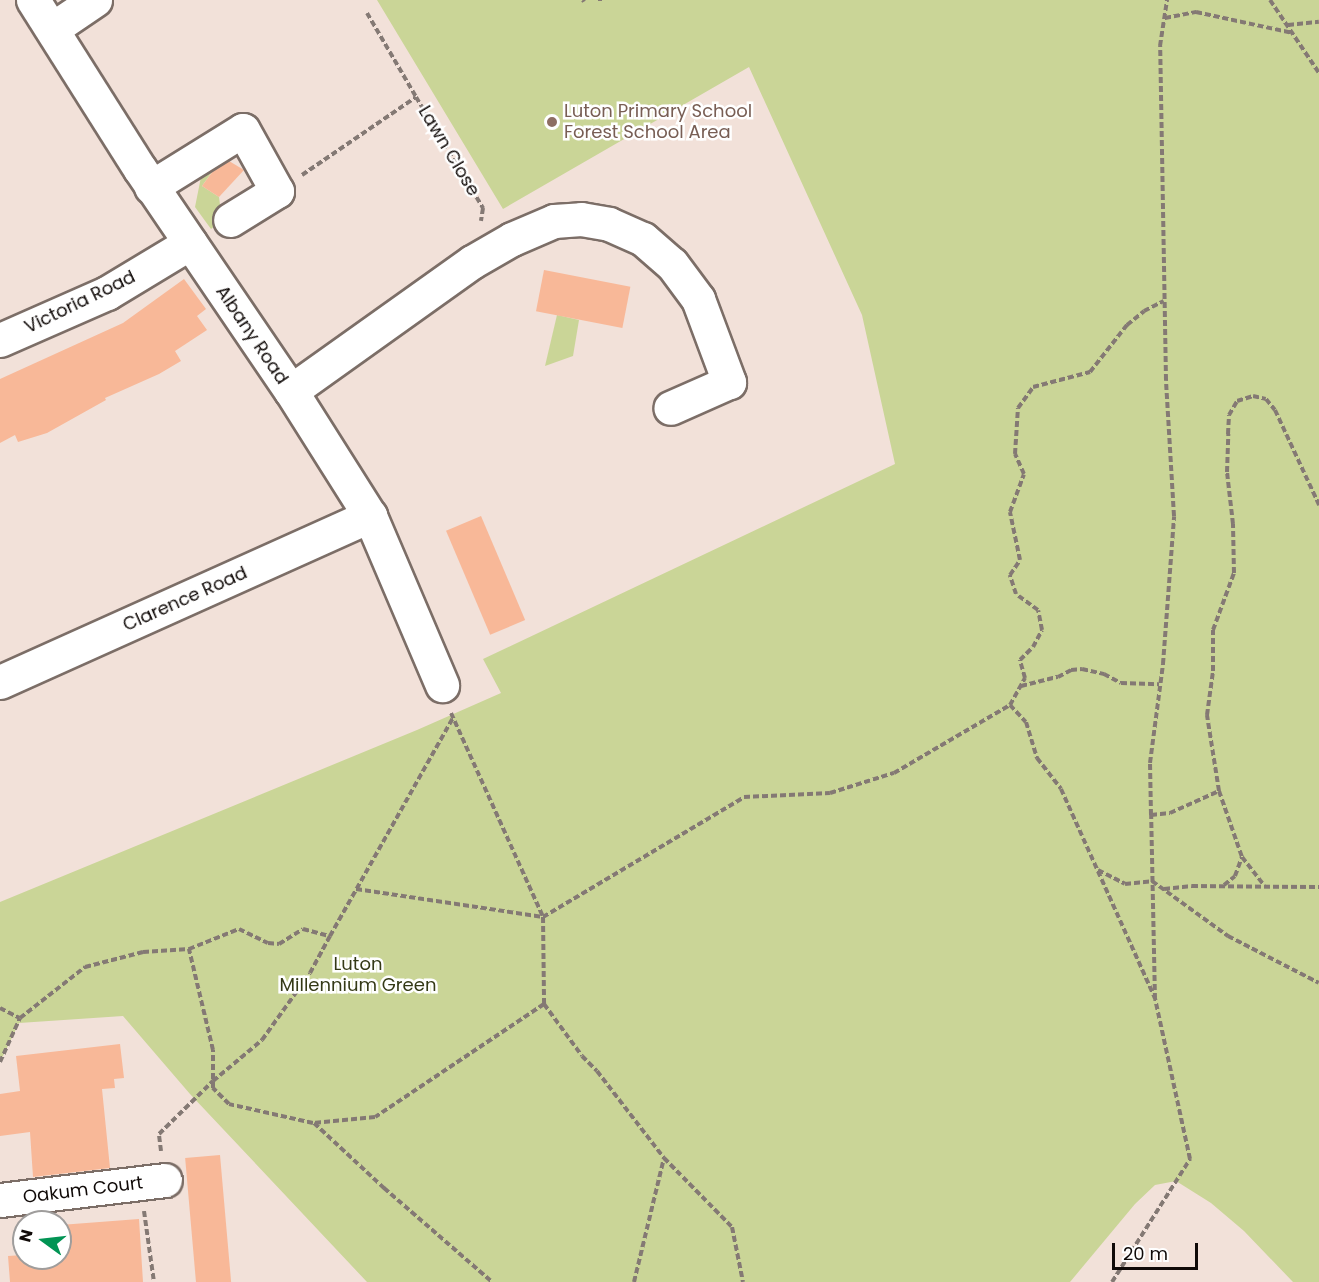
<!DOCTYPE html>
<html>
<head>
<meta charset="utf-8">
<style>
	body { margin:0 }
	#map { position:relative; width:1319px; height:1282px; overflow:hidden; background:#f2e1d9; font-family:Poppins,sans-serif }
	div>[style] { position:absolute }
	.green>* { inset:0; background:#cad597 }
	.building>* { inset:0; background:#f8b898; transform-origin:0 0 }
	.path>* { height:4px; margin-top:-2px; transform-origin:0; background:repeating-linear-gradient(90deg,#847974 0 6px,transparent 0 9px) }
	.roads { filter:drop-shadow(2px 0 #7c6e67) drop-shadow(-2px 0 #7c6e67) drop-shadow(0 2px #7c6e67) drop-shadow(0 -2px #7c6e67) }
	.minor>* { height:33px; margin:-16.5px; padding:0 16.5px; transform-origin:16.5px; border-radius:16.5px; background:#fff }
	.dots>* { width:16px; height:16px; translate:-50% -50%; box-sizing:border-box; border:3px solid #fff; border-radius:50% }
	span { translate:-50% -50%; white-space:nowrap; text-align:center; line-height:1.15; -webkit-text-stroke:5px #fff; paint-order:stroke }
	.education-label { font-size:18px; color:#785e54 }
	.left { translate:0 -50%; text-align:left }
	.street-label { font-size:18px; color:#100a08 }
	.park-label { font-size:18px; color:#343916 }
	.north { position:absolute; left:12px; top:1210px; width:60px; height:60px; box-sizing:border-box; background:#fff; border:2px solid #9f9d9c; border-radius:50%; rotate:285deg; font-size:16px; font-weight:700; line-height:24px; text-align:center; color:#100a08 }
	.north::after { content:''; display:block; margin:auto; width:21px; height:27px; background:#029454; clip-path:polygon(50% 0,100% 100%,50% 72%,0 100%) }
	.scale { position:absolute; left:1112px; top:1243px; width:86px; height:27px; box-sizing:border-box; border:3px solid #100a08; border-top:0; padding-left:8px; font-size:18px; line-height:21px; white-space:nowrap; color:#100a08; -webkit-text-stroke:4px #fff; paint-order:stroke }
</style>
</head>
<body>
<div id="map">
	<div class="green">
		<i style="clip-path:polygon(377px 0,1319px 0,1319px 1282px,1293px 1282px,1244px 1231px,1211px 1203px,1176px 1181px,1155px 1185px,1135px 1204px,1070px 1282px,367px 1282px,190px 1094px,123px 1016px,19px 1023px,0 1062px,0 902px,417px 730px,501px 693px,483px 659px,895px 464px,862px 315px,749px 67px,503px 209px)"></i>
		<i style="clip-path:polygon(202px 172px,212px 172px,202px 186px,219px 197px,220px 205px,228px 215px,211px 229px,195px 207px)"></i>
		<i style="clip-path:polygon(557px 315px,579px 320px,573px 356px,545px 366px)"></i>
	</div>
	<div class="building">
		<i style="clip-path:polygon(229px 161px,244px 170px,219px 197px,202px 186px,213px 171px)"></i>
		<i style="left:544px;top:270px;width:88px;height:42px;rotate:11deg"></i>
		<i style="clip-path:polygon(184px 279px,206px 309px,197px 316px,207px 330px,175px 351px,181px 361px,159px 374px,105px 398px,106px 400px,47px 433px,18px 442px,15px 435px,0 443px,0 379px,123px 323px)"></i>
		<i style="left:481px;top:516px;width:113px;height:38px;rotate:67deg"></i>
		<i style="clip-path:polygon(120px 1044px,124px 1078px,114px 1079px,115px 1088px,102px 1089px,110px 1168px,33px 1177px,30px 1132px,0 1136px,0 1094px,20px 1091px,16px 1056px)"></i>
		<i style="left:220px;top:1155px;width:128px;height:35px;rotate:85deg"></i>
		<i style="clip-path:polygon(139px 1219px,143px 1282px,10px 1282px,8px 1256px,23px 1255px,21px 1227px,24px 1227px,24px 1258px,60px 1258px,60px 1225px)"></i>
	</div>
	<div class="path">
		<i style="left:583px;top:0;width:2px;rotate:63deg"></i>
		<i style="left:600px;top:0;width:1px;rotate:90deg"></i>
		<i style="left:1270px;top:0;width:88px;rotate:56.1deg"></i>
		<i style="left:367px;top:13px;width:97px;rotate:59.7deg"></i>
		<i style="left:1165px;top:18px;width:32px;rotate:-11deg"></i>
		<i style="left:1196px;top:12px;width:99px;rotate:12.2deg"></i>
		<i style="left:1288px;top:25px;width:31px;rotate:-6deg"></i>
		<i style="left:302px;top:175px;width:138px;rotate:-34.4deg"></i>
		<i style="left:416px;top:97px;width:130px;rotate:58.9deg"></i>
		<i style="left:483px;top:208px;width:13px;rotate:99deg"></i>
		<i style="left:1021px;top:686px;width:38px;rotate:-14deg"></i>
		<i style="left:1058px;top:677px;width:15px;rotate:-28deg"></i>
		<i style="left:1071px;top:670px;width:11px;rotate:-5deg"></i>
		<i style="left:1082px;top:669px;width:23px;rotate:13deg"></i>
		<i style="left:1104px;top:674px;width:19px;rotate:28deg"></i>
		<i style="left:1121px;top:683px;width:38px;rotate:2deg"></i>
		<i style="left:1010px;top:705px;width:23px;rotate:47deg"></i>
		<i style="left:1026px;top:722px;width:38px;rotate:73deg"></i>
		<i style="left:1037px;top:758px;width:39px;rotate:52deg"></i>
		<i style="left:1061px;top:789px;width:229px;rotate:65.8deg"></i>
		<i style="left:451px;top:713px;width:224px;rotate:65.7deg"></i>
		<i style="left:543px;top:917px;width:87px;rotate:89.3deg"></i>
		<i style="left:544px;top:1004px;width:203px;rotate:146.2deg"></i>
		<i style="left:375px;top:1117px;width:62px;rotate:174.5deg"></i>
		<i style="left:313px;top:1123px;width:86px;rotate:-167.3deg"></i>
		<i style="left:229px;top:1104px;width:23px;rotate:-135deg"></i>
		<i style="left:213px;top:1088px;width:38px;rotate:-90deg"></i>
		<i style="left:213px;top:1050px;width:104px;rotate:-103.4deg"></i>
		<i style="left:189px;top:949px;width:54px;rotate:-21.8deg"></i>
		<i style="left:239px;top:929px;width:32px;rotate:26deg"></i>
		<i style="left:268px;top:943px;width:11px;rotate:5deg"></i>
		<i style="left:279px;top:944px;width:28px;rotate:-32deg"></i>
		<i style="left:303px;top:929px;width:28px;rotate:15deg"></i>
		<i style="left:330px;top:936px;width:250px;rotate:-60.6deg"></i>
		<i style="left:1219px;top:791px;width:70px;rotate:70.8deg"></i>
		<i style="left:1242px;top:857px;width:36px;rotate:52deg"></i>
		<i style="left:1151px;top:815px;width:19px;rotate:-6deg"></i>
		<i style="left:1170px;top:813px;width:54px;rotate:-24.2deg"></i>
		<i style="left:1219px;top:791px;width:77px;rotate:-99deg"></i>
		<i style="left:1207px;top:715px;width:44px;rotate:-82.2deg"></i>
		<i style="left:1213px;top:671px;width:41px;rotate:-90deg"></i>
		<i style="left:1213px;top:630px;width:61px;rotate:-69.8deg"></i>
		<i style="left:1234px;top:573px;width:49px;rotate:-91.2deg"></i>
		<i style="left:1233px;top:524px;width:52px;rotate:-96.6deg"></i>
		<i style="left:1227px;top:472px;width:38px;rotate:-88deg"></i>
		<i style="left:1228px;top:434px;width:19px;rotate:-87deg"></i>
		<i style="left:1229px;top:415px;width:16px;rotate:-60deg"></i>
		<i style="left:1237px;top:401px;width:17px;rotate:-17deg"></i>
		<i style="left:1253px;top:396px;width:13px;rotate:13deg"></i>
		<i style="left:1266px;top:399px;width:14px;rotate:51deg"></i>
		<i style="left:1275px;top:410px;width:105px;rotate:65.1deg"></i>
		<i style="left:1098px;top:870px;width:30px;rotate:27deg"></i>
		<i style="left:1125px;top:884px;width:27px;rotate:-6deg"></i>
		<i style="left:1152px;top:881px;width:94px;rotate:35.9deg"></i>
		<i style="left:1228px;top:936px;width:102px;rotate:27.3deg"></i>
		<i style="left:1224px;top:885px;width:14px;rotate:-39deg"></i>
		<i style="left:1235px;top:876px;width:20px;rotate:-70deg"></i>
		<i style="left:356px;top:889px;width:189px;rotate:8.5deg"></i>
		<i style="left:543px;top:917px;width:234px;rotate:-30.8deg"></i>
		<i style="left:744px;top:797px;width:86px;rotate:-2.7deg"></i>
		<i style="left:830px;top:793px;width:67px;rotate:-17.4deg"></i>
		<i style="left:894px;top:773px;width:134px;rotate:-30.4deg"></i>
		<i style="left:1010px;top:705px;width:31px;rotate:-61deg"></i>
		<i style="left:1025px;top:678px;width:19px;rotate:-106deg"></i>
		<i style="left:1020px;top:660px;width:18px;rotate:-45deg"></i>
		<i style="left:1033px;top:647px;width:19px;rotate:-62deg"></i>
		<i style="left:1042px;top:630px;width:20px;rotate:-101deg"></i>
		<i style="left:1038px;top:610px;width:27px;rotate:-144deg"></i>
		<i style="left:1016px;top:594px;width:20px;rotate:-108deg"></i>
		<i style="left:1010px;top:575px;width:18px;rotate:-56deg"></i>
		<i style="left:1020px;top:560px;width:49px;rotate:-101.8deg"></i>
		<i style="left:1010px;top:512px;width:40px;rotate:-69.8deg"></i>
		<i style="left:1024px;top:474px;width:22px;rotate:-114deg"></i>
		<i style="left:1015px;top:454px;width:46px;rotate:-86.3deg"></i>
		<i style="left:1018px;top:408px;width:26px;rotate:-54deg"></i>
		<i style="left:1033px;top:387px;width:59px;rotate:-14.7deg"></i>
		<i style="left:1090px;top:372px;width:60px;rotate:-51.8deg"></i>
		<i style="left:1127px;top:325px;width:22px;rotate:-39deg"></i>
		<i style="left:1144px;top:311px;width:22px;rotate:-27deg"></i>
		<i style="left:1164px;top:889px;width:28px;rotate:-6deg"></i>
		<i style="left:1192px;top:886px;width:127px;rotate:0.5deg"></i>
		<i style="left:544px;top:1004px;width:64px;rotate:53.8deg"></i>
		<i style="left:582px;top:1056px;width:21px;rotate:45deg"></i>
		<i style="left:597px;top:1071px;width:110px;rotate:52.4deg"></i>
		<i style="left:664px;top:1158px;width:97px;rotate:45.4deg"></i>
		<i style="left:732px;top:1227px;width:56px;rotate:78.7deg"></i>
		<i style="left:0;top:1008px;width:22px;rotate:27deg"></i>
		<i style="left:0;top:1062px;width:48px;rotate:-65.6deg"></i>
		<i style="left:20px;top:1018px;width:83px;rotate:-38.1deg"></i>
		<i style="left:85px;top:967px;width:60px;rotate:-14.5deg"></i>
		<i style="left:143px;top:952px;width:46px;rotate:-3.7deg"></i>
		<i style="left:314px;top:1123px;width:96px;rotate:42.9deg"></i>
		<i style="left:384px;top:1188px;width:143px;rotate:41deg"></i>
		<i style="left:161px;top:1151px;width:17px;rotate:-97deg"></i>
		<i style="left:159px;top:1134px;width:76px;rotate:-44.5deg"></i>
		<i style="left:213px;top:1081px;width:64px;rotate:-39.9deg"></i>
		<i style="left:262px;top:1040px;width:82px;rotate:-54.4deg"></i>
		<i style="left:310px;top:973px;width:42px;rotate:-61.6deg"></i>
		<i style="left:144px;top:1211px;width:72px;rotate:82deg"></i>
		<i style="left:634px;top:1282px;width:128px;rotate:-76.4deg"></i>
		<i style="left:1112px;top:1282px;width:146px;rotate:-57.6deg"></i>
		<i style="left:1190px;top:1159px;width:164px;rotate:-102.3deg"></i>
		<i style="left:1155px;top:999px;width:184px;rotate:-91.2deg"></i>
		<i style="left:1151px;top:815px;width:52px;rotate:-91.1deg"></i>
		<i style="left:1150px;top:763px;width:100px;rotate:-82.5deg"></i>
		<i style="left:1163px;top:664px;width:148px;rotate:-85.7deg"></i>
		<i style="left:1174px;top:516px;width:136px;rotate:-93.4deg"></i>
		<i style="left:1166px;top:380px;width:334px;rotate:-91deg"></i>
		<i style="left:1160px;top:46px;width:47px;rotate:-81.3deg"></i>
	</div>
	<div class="roads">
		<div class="minor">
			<i style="left:33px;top:0;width:200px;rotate:57.7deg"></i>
			<i style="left:140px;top:169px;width:268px;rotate:55.8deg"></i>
			<i style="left:291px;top:391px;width:148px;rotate:57.7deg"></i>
			<i style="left:370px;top:516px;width:184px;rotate:66.9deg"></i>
			<i style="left:52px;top:29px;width:52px;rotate:-34deg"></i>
			<i style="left:151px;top:187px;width:108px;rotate:-31.8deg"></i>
			<i style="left:243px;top:130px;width:70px;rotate:60.9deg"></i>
			<i style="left:277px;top:191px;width:55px;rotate:148.3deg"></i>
			<i style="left:0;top:340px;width:117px;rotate:-23.7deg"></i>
			<i style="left:107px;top:293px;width:97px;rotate:-31.1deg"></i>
			<i style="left:291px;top:391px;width:222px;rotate:-35.5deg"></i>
			<i style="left:472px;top:262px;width:46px;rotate:-29.9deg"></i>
			<i style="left:512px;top:239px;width:46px;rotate:-23.2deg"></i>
			<i style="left:554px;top:221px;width:27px;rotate:-4deg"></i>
			<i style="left:581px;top:219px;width:28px;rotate:10deg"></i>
			<i style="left:609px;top:224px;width:37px;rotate:24deg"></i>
			<i style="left:643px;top:239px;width:38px;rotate:41deg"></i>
			<i style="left:672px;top:264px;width:44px;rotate:53.4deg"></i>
			<i style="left:698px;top:299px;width:89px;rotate:69.5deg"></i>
			<i style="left:729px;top:382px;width:64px;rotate:156.2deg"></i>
			<i style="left:0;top:682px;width:406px;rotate:-24.2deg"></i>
			<i style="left:0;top:1200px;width:166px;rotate:-6.9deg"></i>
		</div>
	</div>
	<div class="dots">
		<i style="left:552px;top:122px;background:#8d6e63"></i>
	</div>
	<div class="education-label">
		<span class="left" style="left:564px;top:122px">Luton Primary School<br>Forest School Area</span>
	</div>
	<div class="street-label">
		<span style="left:449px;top:151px;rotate:59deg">Lawn Close</span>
		<span style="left:80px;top:302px;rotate:-26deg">Victoria Road</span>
		<span style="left:252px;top:335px;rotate:56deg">Albany Road</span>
		<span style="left:185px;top:599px;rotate:-24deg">Clarence Road</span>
		<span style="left:83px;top:1190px;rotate:-7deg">Oakum Court</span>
	</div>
	<div class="park-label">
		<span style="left:358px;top:975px">Luton<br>Millennium Green</span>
	</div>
	<div class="north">N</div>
	<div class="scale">20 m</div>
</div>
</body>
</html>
